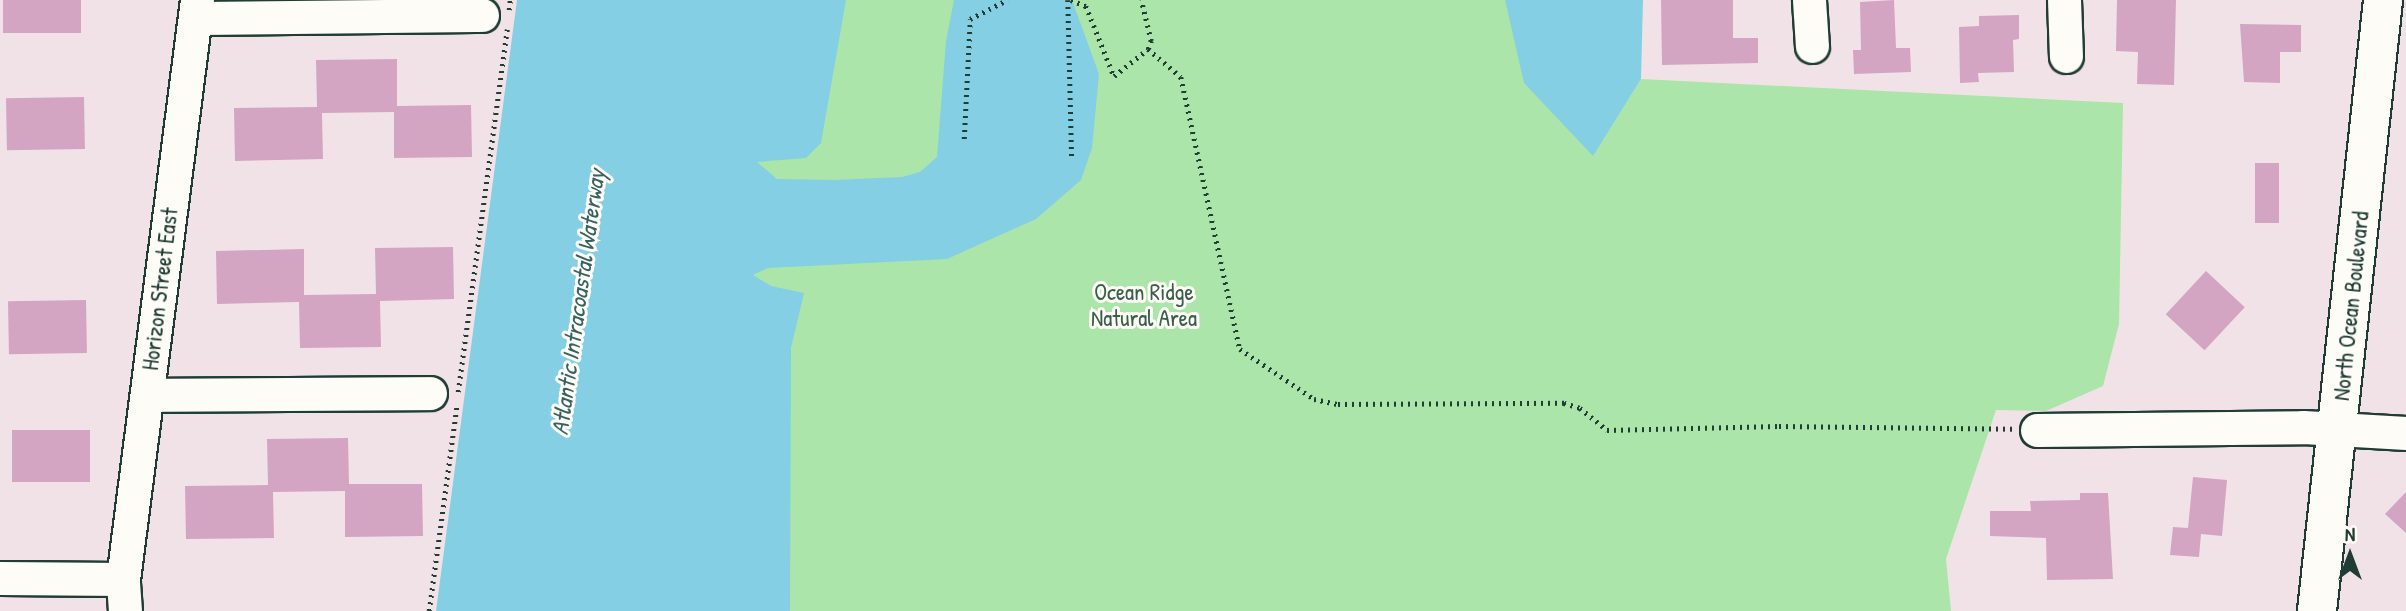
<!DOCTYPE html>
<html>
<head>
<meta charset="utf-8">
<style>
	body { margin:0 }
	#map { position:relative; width:2406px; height:611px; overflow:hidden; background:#f1e2e7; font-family:"Patrick Hand",sans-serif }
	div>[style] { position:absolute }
	.green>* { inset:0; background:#ace5a9 }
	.water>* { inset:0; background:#84cfe4 }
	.building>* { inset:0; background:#d4a4c3; transform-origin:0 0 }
	.path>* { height:4.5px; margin-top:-2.25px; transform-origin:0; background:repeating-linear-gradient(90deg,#1f3d34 0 2px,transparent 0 7px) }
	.roads { filter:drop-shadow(2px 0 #1f3d34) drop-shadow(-2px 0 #1f3d34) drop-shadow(0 2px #1f3d34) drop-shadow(0 -2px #1f3d34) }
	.minor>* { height:33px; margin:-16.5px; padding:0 16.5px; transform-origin:16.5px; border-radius:16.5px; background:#fdfcf7 }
	.major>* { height:38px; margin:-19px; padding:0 19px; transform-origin:19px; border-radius:19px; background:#fdfcf7 }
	span { translate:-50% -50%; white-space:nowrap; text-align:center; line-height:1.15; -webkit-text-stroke:6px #fdfcf7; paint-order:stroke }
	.street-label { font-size:23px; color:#1f3d34 }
	.park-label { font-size:23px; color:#3b5f4b }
	.water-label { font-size:24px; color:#386260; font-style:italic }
	.north { position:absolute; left:2315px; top:520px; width:70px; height:70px; -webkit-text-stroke:5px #fdfcf7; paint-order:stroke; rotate:0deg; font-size:19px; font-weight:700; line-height:28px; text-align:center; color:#1f3d34 }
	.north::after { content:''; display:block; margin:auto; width:24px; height:32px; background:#1f3d34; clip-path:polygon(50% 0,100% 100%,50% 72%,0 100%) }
</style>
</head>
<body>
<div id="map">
	<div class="green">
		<i style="clip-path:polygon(715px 0,1599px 0,1601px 142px,1641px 79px,2123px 103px,2119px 324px,2103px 386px,2046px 411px,1996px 410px,1946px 559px,1951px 611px,657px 611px)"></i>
	</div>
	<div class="water">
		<i style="clip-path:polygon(517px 0,846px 0,821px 143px,806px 158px,757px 162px,777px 179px,834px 180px,902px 177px,920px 172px,937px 157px,946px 41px,954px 0,1072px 0,1099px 74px,1092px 148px,1081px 180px,1036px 219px,947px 259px,768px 268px,753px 275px,771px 286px,804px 293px,791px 348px,790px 611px,436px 611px)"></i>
		<i style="clip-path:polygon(1505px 0,1643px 0,1641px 79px,1593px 156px,1524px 83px)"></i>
	</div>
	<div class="building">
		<i style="left:3px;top:0;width:78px;height:33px"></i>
		<i style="clip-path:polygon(1661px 0,1733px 0,1733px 38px,1758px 38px,1758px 63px,1662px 65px)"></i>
		<i style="clip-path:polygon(1894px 0,1896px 48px,1910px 48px,1911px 72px,1854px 74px,1853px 50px,1861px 50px,1860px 2px)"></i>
		<i style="clip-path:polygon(2117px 0,2176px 0,2174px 85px,2137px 84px,2138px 52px,2116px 51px)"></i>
		<i style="clip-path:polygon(2019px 15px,2019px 39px,2013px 40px,2014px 72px,1978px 73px,1979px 82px,1960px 83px,1959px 27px,1979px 26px,1979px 16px)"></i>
		<i style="clip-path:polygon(2240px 24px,2301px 25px,2301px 52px,2280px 52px,2280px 83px,2244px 82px)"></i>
		<i style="clip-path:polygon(397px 59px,397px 106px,471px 105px,472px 157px,394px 158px,394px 112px,322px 113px,323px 159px,235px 161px,234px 108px,317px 107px,316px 60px)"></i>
		<i style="left:84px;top:97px;width:52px;height:78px;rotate:89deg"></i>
		<i style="left:2255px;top:163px;width:24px;height:60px"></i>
		<i style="clip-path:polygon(453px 247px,454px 299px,380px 301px,381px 347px,300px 348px,299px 302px,217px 304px,216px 251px,304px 249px,304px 295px,376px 294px,375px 248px)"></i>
		<i style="left:2206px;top:271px;width:53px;height:59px;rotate:43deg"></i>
		<i style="left:86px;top:300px;width:53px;height:78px;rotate:89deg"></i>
		<i style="left:12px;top:430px;width:78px;height:52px"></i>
		<i style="clip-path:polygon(348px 438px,349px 484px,422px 484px,423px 536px,345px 537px,345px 491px,273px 492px,274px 538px,186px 539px,185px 486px,268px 485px,267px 439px)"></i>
		<i style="clip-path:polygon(2193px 477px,2227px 480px,2222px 536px,2201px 534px,2199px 557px,2170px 555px,2173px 527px,2188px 528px)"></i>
		<i style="clip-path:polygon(2406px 492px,2406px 533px,2385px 514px)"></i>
		<i style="clip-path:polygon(2080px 493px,2108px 493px,2113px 579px,2047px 580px,2046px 538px,1990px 536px,1990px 511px,2031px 511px,2030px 501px,2080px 500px)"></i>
	</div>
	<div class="path">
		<i style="left:1068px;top:0;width:159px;rotate:88.6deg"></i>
		<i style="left:1071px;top:0;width:16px;rotate:22deg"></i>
		<i style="left:1086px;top:6px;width:75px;rotate:68.2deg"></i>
		<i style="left:1114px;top:76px;width:43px;rotate:-38.5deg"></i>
		<i style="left:1148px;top:49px;width:9px;rotate:-69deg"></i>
		<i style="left:1151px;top:41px;width:42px;rotate:-103.7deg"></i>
		<i style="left:509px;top:10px;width:10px;rotate:-84deg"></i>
		<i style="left:1148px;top:49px;width:43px;rotate:40.3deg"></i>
		<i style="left:1181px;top:77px;width:278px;rotate:77.8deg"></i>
		<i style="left:1240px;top:349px;width:89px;rotate:34deg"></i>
		<i style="left:1314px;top:399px;width:25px;rotate:12deg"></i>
		<i style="left:1338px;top:404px;width:226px;rotate:-0.3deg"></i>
		<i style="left:1564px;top:403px;width:17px;rotate:17deg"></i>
		<i style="left:1580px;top:408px;width:35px;rotate:39deg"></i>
		<i style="left:1607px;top:430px;width:172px;rotate:-1.3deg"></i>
		<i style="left:1779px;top:426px;width:234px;rotate:0.7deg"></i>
		<i style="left:964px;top:139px;width:120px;rotate:-87.1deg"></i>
		<i style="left:970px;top:19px;width:42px;rotate:-27.2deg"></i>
		<i style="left:458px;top:392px;width:366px;rotate:-82.3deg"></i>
		<i style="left:429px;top:611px;width:209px;rotate:-82.3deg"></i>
	</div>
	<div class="roads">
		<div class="minor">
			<i style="left:1809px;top:0;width:46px;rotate:86.3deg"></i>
			<i style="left:2064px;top:0;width:56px;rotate:88deg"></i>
			<i style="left:195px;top:18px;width:287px;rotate:-0.6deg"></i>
			<i style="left:147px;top:395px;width:283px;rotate:-0.4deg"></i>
			<i style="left:2037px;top:430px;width:266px;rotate:-0.6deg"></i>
			<i style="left:2303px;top:427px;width:103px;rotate:3.3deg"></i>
			<i style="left:0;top:578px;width:123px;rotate:0.5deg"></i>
			<i style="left:125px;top:611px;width:32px;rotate:-94deg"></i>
			<i style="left:123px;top:579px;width:584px;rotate:-82.72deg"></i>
		</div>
		<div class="major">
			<i style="left:2317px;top:611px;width:615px;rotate:-83.83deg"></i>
		</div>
	</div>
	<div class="street-label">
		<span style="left:160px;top:289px;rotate:-83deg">Horizon Street East</span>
		<span style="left:2351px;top:306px;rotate:-84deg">North Ocean Boulevard</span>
	</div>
	<div class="park-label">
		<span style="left:1144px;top:305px">Ocean Ridge<br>Natural Area</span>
	</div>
	<div class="water-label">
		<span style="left:578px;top:302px;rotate:-82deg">Atlantic Intracoastal Waterway</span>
	</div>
	<div class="north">N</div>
</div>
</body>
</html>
